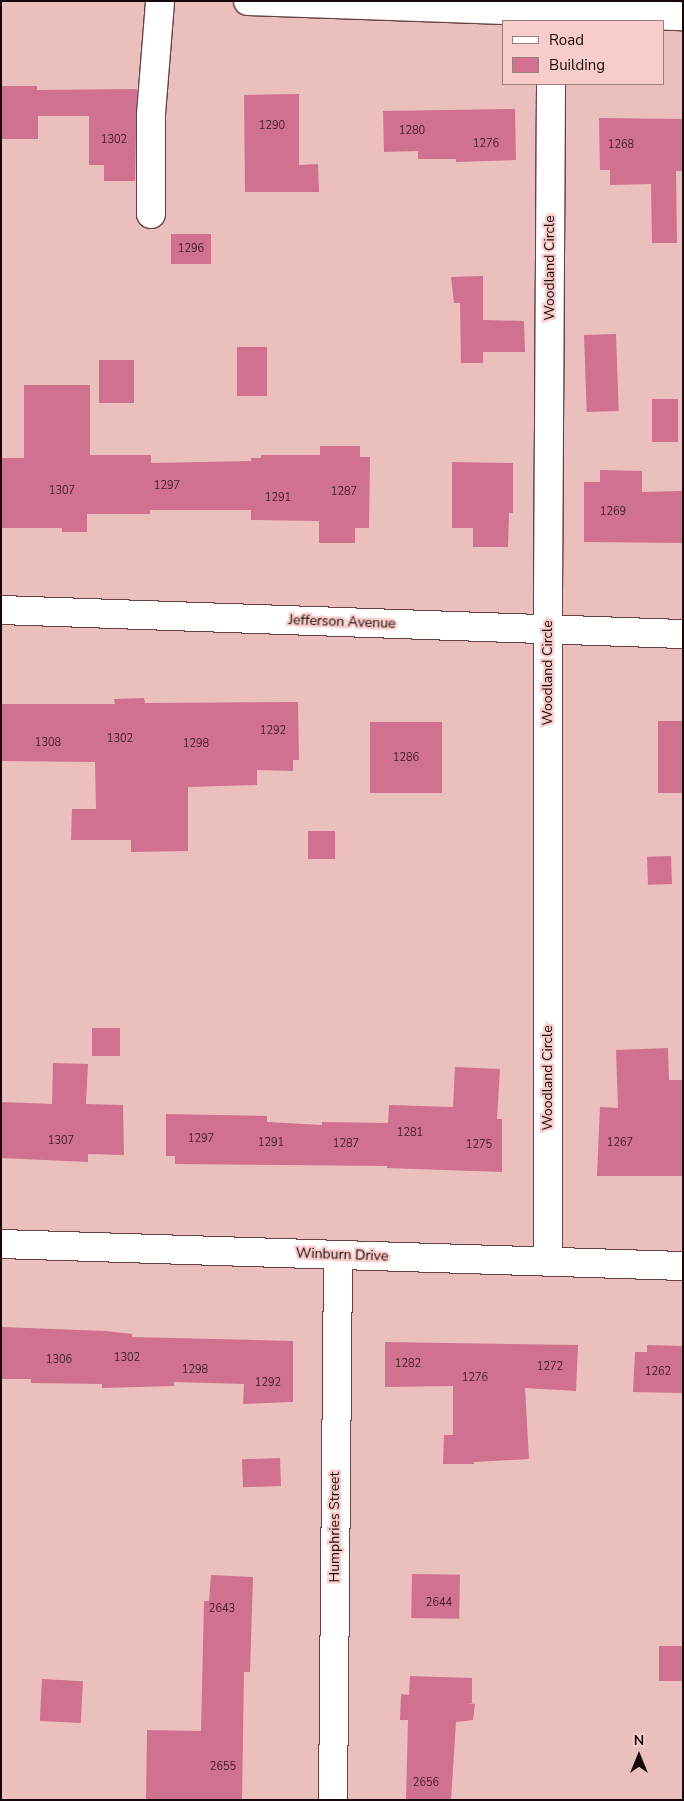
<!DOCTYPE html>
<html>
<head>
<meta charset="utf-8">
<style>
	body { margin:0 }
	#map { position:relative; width:684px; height:1801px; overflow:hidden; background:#ebbfbd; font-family:"Nunito Sans",sans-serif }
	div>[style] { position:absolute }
	.building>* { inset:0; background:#d0718f; transform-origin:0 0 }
	.roads { filter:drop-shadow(1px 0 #674343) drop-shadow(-1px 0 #674343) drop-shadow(0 1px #674343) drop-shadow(0 -1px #674343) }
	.minor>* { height:28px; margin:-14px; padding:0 14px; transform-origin:14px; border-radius:14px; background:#fff }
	span { translate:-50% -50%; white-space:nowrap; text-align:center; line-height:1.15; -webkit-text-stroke:4.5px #f8ccca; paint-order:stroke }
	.number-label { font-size:11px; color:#44222a }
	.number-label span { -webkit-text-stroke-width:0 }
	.street-label { font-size:14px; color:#160808 }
	.frame { position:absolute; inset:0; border:2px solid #160808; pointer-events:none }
	.legend { position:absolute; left:502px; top:20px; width:162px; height:65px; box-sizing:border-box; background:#f8ccca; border:1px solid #9e7e7c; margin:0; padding:6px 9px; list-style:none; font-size:15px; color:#160808 }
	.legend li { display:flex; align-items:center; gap:10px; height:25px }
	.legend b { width:25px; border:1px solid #9e7e7c }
	.north { position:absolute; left:614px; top:1731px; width:50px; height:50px; -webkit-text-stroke:4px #f8ccca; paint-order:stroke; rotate:0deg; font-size:14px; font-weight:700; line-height:20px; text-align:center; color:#160808 }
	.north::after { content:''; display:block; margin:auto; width:18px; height:22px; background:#160808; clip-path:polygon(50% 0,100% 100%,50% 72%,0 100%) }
</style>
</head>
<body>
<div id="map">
	<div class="building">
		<i style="clip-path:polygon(1px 86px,37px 86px,37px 90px,137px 89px,135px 181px,104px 181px,104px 165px,89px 165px,89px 116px,38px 116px,38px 139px,1px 139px)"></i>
		<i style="clip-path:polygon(299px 94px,299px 165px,318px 164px,319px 192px,245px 192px,244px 95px)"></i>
		<i style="clip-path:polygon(515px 109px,516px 160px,456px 162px,456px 159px,418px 159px,418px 151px,384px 152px,383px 111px)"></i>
		<i style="clip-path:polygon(599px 118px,683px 119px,683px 171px,676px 171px,677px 243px,652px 243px,651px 184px,610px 185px,610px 170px,600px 170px)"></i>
		<i style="left:211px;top:234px;width:30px;height:40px;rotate:90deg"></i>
		<i style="clip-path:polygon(483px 276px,483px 320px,524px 321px,525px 352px,483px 352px,483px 363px,461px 363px,460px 303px,454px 303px,451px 277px)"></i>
		<i style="left:616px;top:334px;width:77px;height:32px;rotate:88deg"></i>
		<i style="left:237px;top:347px;width:30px;height:49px"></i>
		<i style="left:99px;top:360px;width:35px;height:43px"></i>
		<i style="clip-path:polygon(24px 385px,90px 385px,90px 455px,151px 455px,151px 463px,251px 461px,251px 458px,261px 458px,261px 455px,320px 455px,320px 446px,360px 446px,360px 457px,370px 457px,369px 528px,355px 528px,355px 543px,319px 543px,319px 521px,251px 520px,251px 510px,150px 510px,150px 514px,87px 514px,87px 532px,62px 532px,62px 528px,2px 528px,1px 458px,24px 458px)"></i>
		<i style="left:652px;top:399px;width:26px;height:43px"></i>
		<i style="clip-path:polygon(452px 462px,513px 463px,513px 513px,509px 513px,508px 547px,473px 547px,473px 528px,452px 528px)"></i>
		<i style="clip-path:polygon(600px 470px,642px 471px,642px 492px,683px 491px,683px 543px,584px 542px,584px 482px,600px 482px)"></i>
		<i style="clip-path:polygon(144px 698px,145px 703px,298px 702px,299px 760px,293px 760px,293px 771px,257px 770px,257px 785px,188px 787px,188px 851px,131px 852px,131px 840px,71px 840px,72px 809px,96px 809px,95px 762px,1px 761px,1px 704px,115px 704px,114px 699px)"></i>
		<i style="left:658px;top:721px;width:25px;height:72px"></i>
		<i style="left:370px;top:722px;width:72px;height:71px"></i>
		<i style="left:308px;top:831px;width:27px;height:28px"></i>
		<i style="left:671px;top:856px;width:28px;height:24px;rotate:88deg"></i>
		<i style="left:92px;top:1028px;width:28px;height:28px"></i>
		<i style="clip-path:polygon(668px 1048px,669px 1080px,683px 1080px,683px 1176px,597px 1176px,600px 1107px,618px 1108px,616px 1050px)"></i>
		<i style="clip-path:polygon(53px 1063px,88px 1064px,86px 1104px,123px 1105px,124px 1155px,88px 1154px,88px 1162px,1px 1158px,1px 1102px,52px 1104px)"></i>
		<i style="clip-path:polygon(455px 1067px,500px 1069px,497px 1119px,502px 1119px,502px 1172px,387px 1168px,387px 1166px,175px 1164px,175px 1156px,166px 1156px,166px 1114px,267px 1116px,267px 1122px,322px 1125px,322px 1122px,388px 1123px,389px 1105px,453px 1107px)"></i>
		<i style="clip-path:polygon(1px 1327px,106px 1331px,132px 1334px,132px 1337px,293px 1341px,293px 1402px,243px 1404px,244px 1384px,174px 1382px,174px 1386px,102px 1388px,102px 1384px,31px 1383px,31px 1379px,1px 1379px)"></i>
		<i style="clip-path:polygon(385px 1342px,578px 1345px,576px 1391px,525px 1388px,529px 1459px,474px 1462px,474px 1464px,443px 1464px,444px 1435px,453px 1435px,453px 1386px,385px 1387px)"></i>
		<i style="clip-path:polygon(647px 1345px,683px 1346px,683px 1393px,633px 1392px,635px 1352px,647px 1352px)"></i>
		<i style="left:280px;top:1458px;width:28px;height:38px;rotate:88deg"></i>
		<i style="left:412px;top:1574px;width:48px;height:44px;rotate:1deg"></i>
		<i style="clip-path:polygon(211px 1575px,253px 1577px,250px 1672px,244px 1672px,242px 1800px,146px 1800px,147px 1730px,201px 1731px,204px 1601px,209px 1601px)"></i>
		<i style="left:659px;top:1646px;width:24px;height:35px"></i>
		<i style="clip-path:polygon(410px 1676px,472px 1678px,472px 1703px,467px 1703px,475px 1704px,473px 1720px,456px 1722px,451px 1800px,406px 1800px,408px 1720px,400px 1720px,401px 1694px,409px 1695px)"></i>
		<i style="left:42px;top:1679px;width:41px;height:42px;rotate:3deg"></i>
	</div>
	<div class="roads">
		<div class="minor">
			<i style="left:248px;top:1px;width:435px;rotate:2deg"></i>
			<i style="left:151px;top:214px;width:100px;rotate:-90deg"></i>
			<i style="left:151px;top:114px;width:113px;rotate:-85.4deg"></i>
			<i style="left:1px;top:610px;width:682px;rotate:2.02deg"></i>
			<i style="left:1px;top:1244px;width:682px;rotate:1.85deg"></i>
			<i style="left:548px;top:1262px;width:669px;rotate:-90deg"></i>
			<i style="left:548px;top:593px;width:509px;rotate:-89.66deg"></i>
			<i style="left:333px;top:1800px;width:545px;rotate:-89.47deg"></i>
		</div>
	</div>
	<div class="number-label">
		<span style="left:272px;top:126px">1290</span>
		<span style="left:412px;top:131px">1280</span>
		<span style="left:114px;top:140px">1302</span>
		<span style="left:486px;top:144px">1276</span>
		<span style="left:621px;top:145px">1268</span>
		<span style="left:191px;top:249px">1296</span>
		<span style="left:167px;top:486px">1297</span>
		<span style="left:62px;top:491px">1307</span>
		<span style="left:344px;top:492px">1287</span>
		<span style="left:278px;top:498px">1291</span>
		<span style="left:613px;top:512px">1269</span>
		<span style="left:273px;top:731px">1292</span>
		<span style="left:120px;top:739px">1302</span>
		<span style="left:48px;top:743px">1308</span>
		<span style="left:196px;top:744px">1298</span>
		<span style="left:406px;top:758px">1286</span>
		<span style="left:410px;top:1133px">1281</span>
		<span style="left:201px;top:1139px">1297</span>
		<span style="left:61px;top:1141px">1307</span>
		<span style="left:271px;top:1143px">1291</span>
		<span style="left:620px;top:1143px">1267</span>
		<span style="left:346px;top:1144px">1287</span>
		<span style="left:479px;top:1145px">1275</span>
		<span style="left:127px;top:1358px">1302</span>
		<span style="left:59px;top:1360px">1306</span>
		<span style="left:408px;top:1364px">1282</span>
		<span style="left:550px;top:1367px">1272</span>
		<span style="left:195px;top:1370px">1298</span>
		<span style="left:658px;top:1372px">1262</span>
		<span style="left:475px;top:1378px">1276</span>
		<span style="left:268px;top:1383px">1292</span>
		<span style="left:439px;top:1603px">2644</span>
		<span style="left:222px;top:1609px">2643</span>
		<span style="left:223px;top:1767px">2655</span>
		<span style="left:426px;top:1783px">2656</span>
	</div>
	<div class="street-label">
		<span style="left:550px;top:268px;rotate:-90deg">Woodland Circle</span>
		<span style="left:342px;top:622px;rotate:2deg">Jefferson Avenue</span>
		<span style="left:548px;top:673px;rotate:-90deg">Woodland Circle</span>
		<span style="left:548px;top:1078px;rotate:-90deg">Woodland Circle</span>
		<span style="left:342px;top:1255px;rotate:2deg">Winburn Drive</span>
		<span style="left:335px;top:1527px;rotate:-90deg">Humphries Street</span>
	</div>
	<div class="frame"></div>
	<ul class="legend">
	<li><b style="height:6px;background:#fff"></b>Road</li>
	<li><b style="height:14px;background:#d0718f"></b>Building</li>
	</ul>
	<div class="north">N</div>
</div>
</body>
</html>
